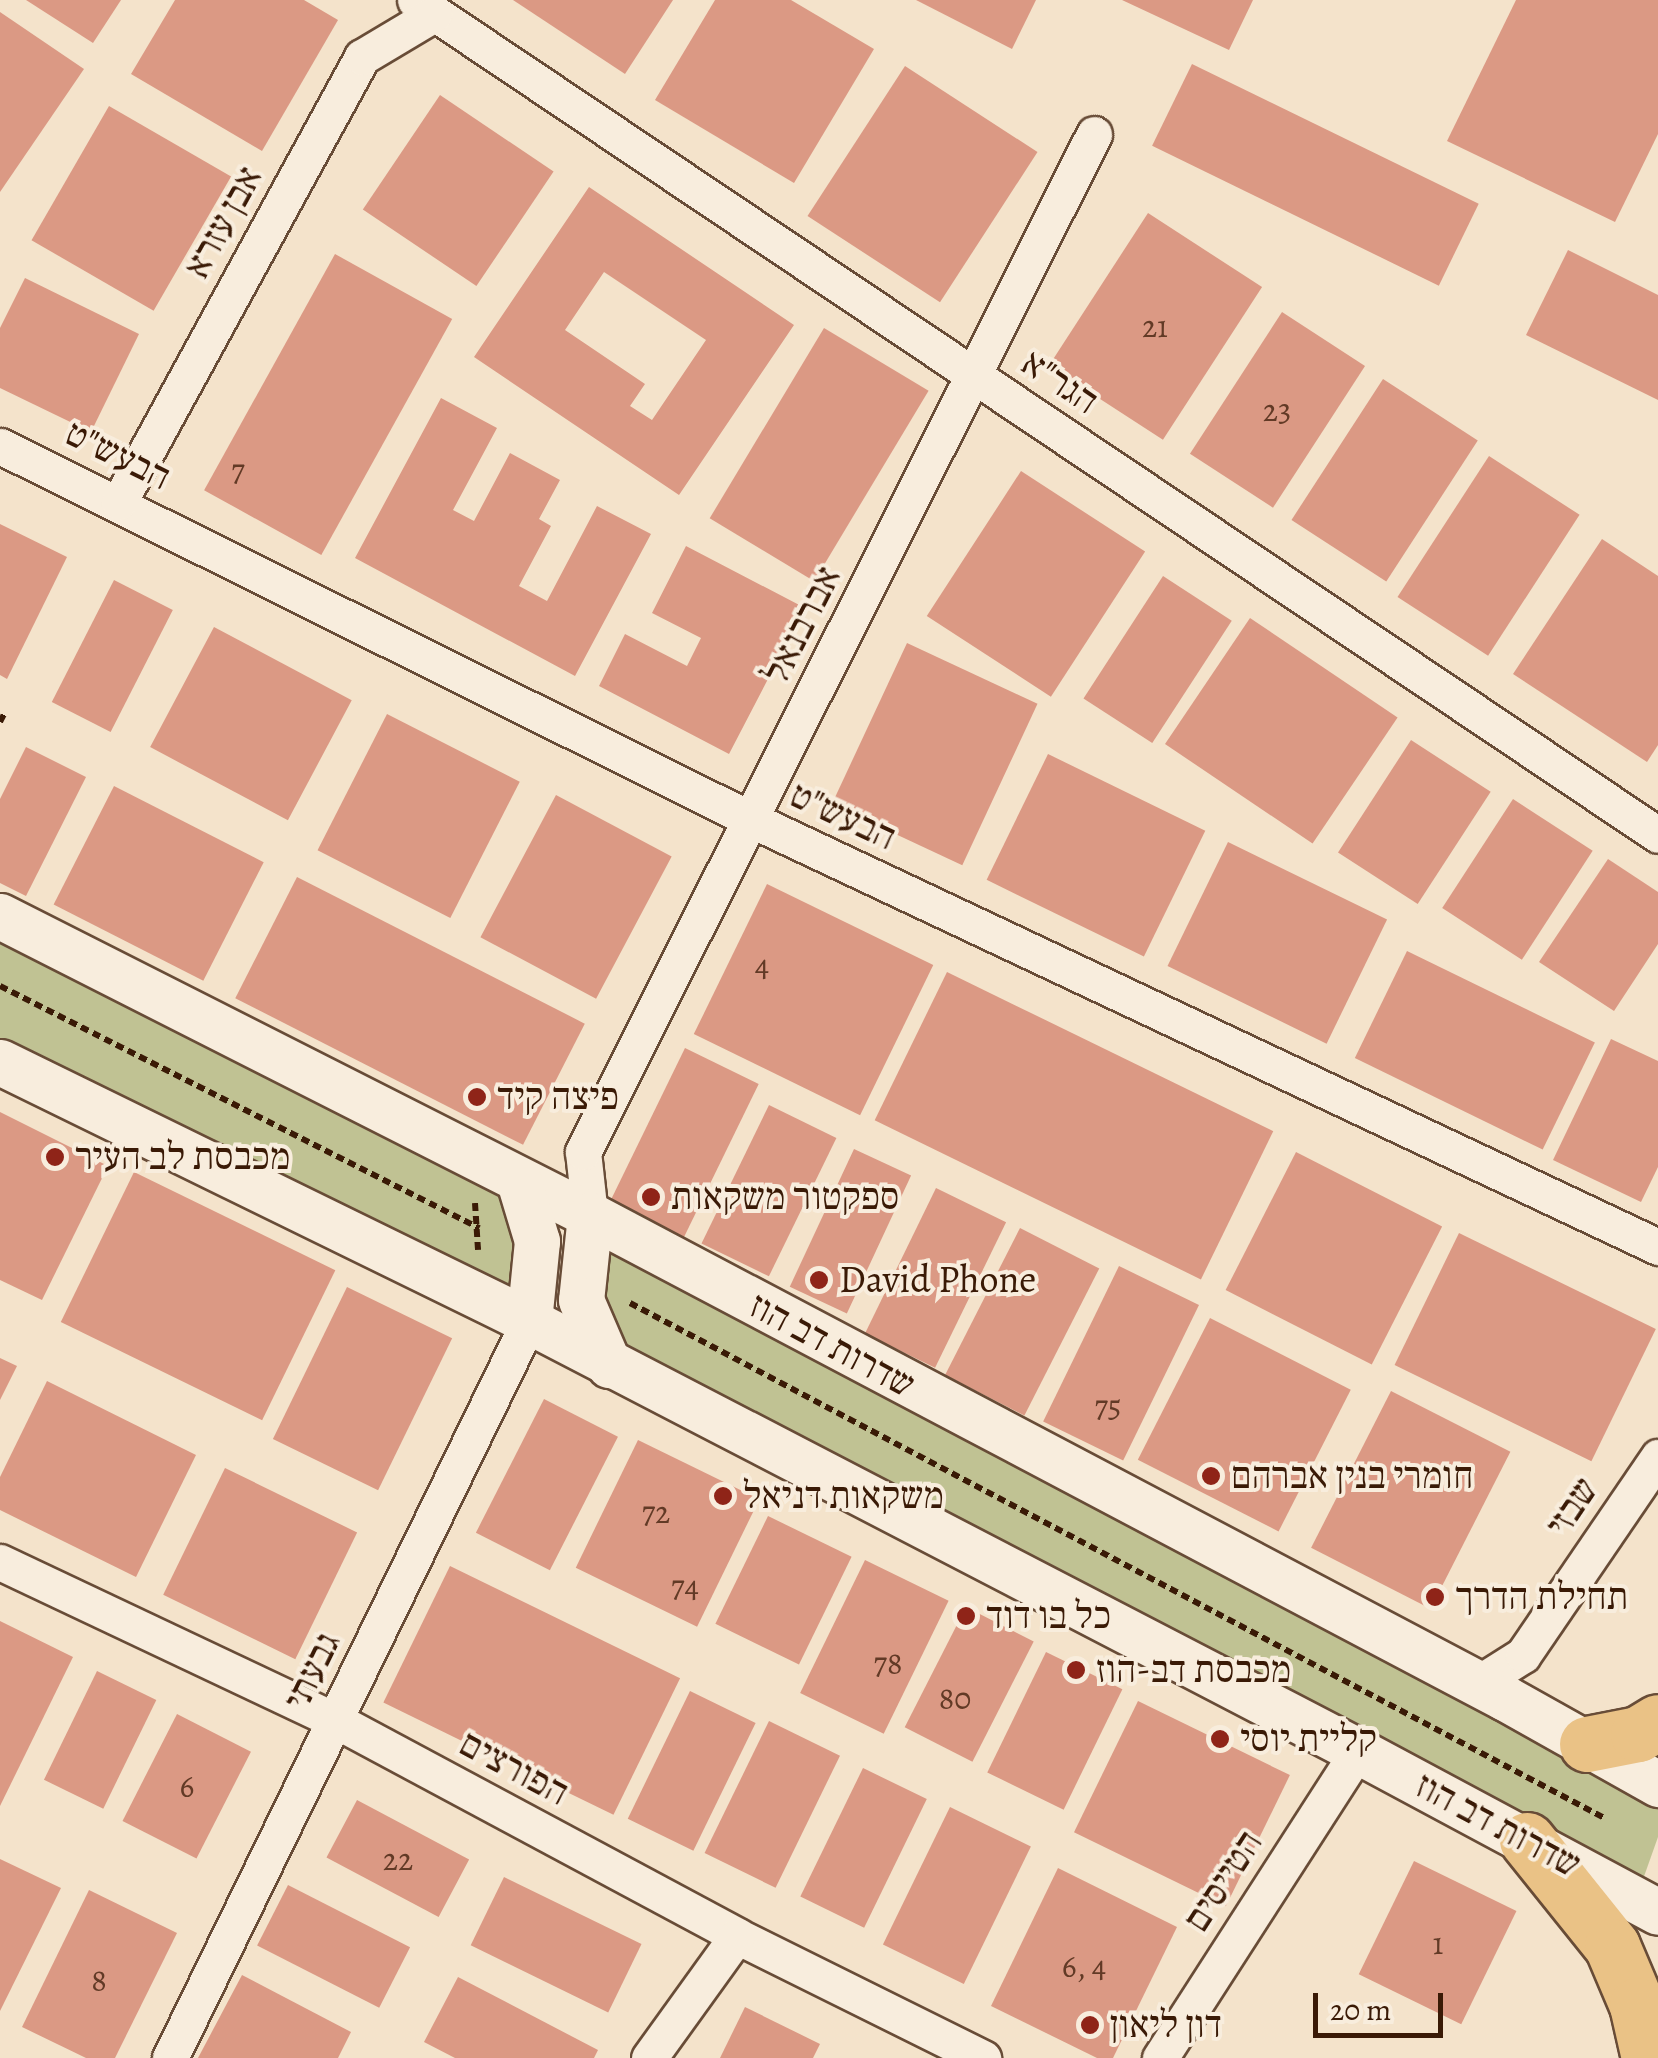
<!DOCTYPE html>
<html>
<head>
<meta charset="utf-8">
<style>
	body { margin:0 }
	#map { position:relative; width:1658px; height:2058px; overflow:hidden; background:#f4e3cb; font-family:Alegreya,"Frank Ruhl Libre",serif }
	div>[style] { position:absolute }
	.green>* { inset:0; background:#c0c293 }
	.building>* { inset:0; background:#db9984; transform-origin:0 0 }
	.path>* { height:6px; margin-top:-3px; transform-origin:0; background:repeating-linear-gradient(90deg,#3a1a06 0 8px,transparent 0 13px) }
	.roads { filter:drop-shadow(2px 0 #684c37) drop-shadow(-2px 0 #684c37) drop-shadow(0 2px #684c37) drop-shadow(0 -2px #684c37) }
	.minor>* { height:35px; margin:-17.5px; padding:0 17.5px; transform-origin:17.5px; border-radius:17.5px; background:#f8eddd }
	.tertiary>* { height:45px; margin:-22.5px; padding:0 22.5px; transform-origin:22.5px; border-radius:22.5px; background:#f8eddd }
	.motorway>* { height:55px; margin:-27.5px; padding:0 27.5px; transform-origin:27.5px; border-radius:27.5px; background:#eac286 }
	.dots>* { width:28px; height:28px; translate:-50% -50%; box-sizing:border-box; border:5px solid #f8eddd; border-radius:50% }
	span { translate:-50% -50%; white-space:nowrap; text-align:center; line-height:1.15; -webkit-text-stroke:8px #f8eddd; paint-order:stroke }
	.number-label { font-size:32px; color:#623a26 }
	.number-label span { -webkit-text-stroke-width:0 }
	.street-label { font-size:38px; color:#3a1a06 }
	.poi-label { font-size:38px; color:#3a1a06 }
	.left { translate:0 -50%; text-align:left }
	.scale { position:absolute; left:1313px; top:1993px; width:130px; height:45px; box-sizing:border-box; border:5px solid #3a1a06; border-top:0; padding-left:12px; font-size:30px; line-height:35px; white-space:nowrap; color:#3a1a06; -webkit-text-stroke:8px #f8eddd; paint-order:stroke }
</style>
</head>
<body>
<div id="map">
	<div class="green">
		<i style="clip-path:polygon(0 916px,519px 1181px,529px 1321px,0 1062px)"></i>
		<i style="clip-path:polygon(590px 1215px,1658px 1784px,1658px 1837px,1636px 1899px,609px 1365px)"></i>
	</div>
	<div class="building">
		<i style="clip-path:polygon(26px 0,121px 0,93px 43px)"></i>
		<i style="clip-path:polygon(175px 0,304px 0,338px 20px,262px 151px,131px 74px)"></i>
		<i style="clip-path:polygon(513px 0,673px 0,625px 74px)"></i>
		<i style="clip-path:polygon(715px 0,791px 0,874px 49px,794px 183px,655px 100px)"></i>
		<i style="clip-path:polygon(916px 0,1036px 0,1012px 49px)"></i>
		<i style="clip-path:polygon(1122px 0,1253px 0,1229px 50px)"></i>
		<i style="clip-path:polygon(1516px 0,1658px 0,1658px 134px,1615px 222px,1447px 141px)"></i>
		<i style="clip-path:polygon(0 12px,84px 69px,0 192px)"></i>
		<i style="left:1192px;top:64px;width:319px;height:91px;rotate:26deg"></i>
		<i style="left:905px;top:66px;width:158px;height:179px;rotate:33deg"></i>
		<i style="left:440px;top:95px;width:137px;height:138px;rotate:34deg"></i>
		<i style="left:109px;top:106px;width:141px;height:155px;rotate:30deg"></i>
		<i style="clip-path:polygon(evenodd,589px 187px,794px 325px,679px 495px,474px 357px,589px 187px,604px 272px,706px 340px,652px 420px,630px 406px,645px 384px,565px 330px,604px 272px)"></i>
		<i style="left:1148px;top:213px;width:136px;height:182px;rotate:33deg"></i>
		<i style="clip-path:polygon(1568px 250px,1658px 295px,1658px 400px,1526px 335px)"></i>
		<i style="left:335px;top:254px;width:134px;height:270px;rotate:29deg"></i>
		<i style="clip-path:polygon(25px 278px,139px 334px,91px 432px,0 388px,0 328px)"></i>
		<i style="left:1282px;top:312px;width:99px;height:169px;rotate:33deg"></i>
		<i style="left:824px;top:328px;width:122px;height:222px;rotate:31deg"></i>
		<i style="left:1383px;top:379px;width:113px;height:168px;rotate:33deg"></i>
		<i style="clip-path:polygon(441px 398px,497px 428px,453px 510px,474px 521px,510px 453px,560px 480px,539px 519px,551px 526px,519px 586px,547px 601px,597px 506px,651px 534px,575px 676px,355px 558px)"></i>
		<i style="left:1489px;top:456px;width:108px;height:168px;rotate:33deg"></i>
		<i style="left:1021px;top:471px;width:148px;height:173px;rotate:33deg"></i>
		<i style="clip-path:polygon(0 524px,67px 557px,7px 679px,0 675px)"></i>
		<i style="clip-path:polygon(1602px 539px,1658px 576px,1658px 745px,1647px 762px,1513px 674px)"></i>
		<i style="clip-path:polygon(686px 546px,805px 608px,729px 754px,599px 686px,625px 634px,687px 666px,701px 638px,652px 613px)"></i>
		<i style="left:1163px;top:576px;width:82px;height:146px;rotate:33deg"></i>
		<i style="left:114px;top:580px;width:66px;height:137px;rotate:27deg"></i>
		<i style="left:1250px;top:618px;width:178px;height:152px;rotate:34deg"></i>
		<i style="left:214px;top:627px;width:156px;height:136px;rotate:28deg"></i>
		<i style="left:907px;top:643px;width:144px;height:178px;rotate:25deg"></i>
		<i style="left:387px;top:714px;width:149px;height:153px;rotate:27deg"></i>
		<i style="left:1411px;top:740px;width:95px;height:134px;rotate:33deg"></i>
		<i style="clip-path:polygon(26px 747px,86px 777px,26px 896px,0 883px,0 799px)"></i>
		<i style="left:1048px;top:754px;width:175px;height:140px;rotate:26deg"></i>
		<i style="left:114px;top:786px;width:168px;height:133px;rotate:27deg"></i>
		<i style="left:556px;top:795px;width:131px;height:161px;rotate:28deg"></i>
		<i style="left:1513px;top:799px;width:95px;height:130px;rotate:33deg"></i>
		<i style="left:1228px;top:842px;width:177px;height:138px;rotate:26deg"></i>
		<i style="clip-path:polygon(1608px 859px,1658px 892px,1658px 944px,1614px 1011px,1539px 962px)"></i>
		<i style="left:297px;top:877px;width:323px;height:136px;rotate:27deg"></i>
		<i style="left:767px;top:884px;width:185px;height:167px;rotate:26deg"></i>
		<i style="left:1407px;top:951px;width:209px;height:119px;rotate:26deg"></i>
		<i style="left:947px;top:972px;width:363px;height:165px;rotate:26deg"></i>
		<i style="clip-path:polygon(1611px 1039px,1658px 1061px,1658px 1167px,1641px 1202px,1553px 1160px)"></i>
		<i style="left:685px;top:1048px;width:82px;height:177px;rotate:26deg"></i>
		<i style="left:769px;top:1105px;width:75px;height:154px;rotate:26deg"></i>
		<i style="clip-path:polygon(0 1112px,108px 1166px,42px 1300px,0 1280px)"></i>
		<i style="left:854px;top:1149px;width:63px;height:152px;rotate:25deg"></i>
		<i style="left:1296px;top:1152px;width:164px;height:155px;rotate:27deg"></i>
		<i style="left:134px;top:1172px;width:224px;height:167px;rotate:26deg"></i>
		<i style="left:936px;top:1188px;width:78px;height:162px;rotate:26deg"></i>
		<i style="left:1020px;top:1228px;width:89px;height:165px;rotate:27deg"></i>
		<i style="left:1459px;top:1233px;width:219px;height:147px;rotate:26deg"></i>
		<i style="left:1119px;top:1266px;width:89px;height:173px;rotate:26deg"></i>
		<i style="left:347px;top:1287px;width:117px;height:169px;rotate:26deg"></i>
		<i style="left:1210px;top:1318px;width:158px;height:159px;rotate:27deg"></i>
		<i style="clip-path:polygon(0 1358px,17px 1366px,0 1400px)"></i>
		<i style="clip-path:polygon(47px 1381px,196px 1455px,136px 1577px,0 1510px,0 1477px)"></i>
		<i style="left:1391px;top:1391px;width:134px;height:176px;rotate:27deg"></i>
		<i style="left:544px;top:1399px;width:83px;height:150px;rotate:27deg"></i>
		<i style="left:638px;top:1440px;width:135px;height:142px;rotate:26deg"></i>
		<i style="left:225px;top:1468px;width:147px;height:141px;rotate:26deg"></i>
		<i style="left:768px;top:1516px;width:93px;height:120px;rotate:26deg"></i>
		<i style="left:865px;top:1560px;width:93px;height:148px;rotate:26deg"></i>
		<i style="left:450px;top:1566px;width:256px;height:152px;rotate:26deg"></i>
		<i style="left:966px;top:1607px;width:76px;height:135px;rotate:27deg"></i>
		<i style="clip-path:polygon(0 1621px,73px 1657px,0 1806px)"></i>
		<i style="left:1046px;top:1652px;width:85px;height:134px;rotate:26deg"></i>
		<i style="left:97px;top:1671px;width:66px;height:121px;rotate:26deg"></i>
		<i style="left:690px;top:1691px;width:73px;height:142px;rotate:26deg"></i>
		<i style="left:1138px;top:1701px;width:169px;height:146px;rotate:26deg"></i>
		<i style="left:177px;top:1714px;width:83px;height:120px;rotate:27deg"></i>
		<i style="left:769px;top:1721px;width:79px;height:147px;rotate:26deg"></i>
		<i style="left:863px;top:1768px;width:71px;height:143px;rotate:26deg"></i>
		<i style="left:357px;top:1800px;width:127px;height:65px;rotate:28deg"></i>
		<i style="left:950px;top:1807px;width:90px;height:153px;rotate:26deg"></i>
		<i style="clip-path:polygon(0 1859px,61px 1888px,0 2011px)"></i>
		<i style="left:1414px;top:1861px;width:114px;height:126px;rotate:26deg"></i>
		<i style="clip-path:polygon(1058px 1868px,1177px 1927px,1113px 2058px,1097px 2058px,991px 2006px)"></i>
		<i style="left:504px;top:1877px;width:153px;height:76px;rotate:26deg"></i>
		<i style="left:288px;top:1885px;width:137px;height:68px;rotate:27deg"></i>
		<i style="clip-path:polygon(89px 1890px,177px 1933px,115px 2058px,86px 2058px,22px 2027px)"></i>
		<i style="clip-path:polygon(242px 1975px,351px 2032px,338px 2058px,198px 2058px)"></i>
		<i style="clip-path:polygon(458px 1977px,598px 2050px,594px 2058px,455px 2058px,424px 2042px)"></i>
		<i style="clip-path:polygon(745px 2007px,820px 2044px,813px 2058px,720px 2058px)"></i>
	</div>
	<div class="path">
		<i style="left:0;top:722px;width:11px;rotate:-63deg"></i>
		<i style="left:0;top:986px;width:537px;rotate:26.8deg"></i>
		<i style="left:475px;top:1203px;width:47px;rotate:86.3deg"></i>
		<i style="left:630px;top:1303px;width:1104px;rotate:27.86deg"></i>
	</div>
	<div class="roads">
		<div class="minor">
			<i style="left:415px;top:0;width:1497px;rotate:33.89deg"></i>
			<i style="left:0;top:446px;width:840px;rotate:26.44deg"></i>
			<i style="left:752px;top:820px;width:1002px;rotate:25.23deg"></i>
			<i style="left:119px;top:502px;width:507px;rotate:-61.36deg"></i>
			<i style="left:362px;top:57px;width:84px;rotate:-30.8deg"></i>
			<i style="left:590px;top:1215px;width:63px;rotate:-96.3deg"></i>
			<i style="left:583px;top:1152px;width:1139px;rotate:-63.34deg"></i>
			<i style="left:0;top:1562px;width:370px;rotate:25.3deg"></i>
			<i style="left:335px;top:1720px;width:456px;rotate:28.2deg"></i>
			<i style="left:737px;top:1936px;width:275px;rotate:26.4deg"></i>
			<i style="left:1477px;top:1684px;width:54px;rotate:-32.2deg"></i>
			<i style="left:1523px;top:1655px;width:240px;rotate:-55.7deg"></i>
			<i style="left:170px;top:2058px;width:820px;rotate:-64.03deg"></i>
			<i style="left:649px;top:2058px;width:150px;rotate:-54.2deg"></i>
			<i style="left:1160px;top:2058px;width:365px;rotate:-57.2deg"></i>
		</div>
		<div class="tertiary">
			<i style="left:0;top:916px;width:661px;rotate:26.87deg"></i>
			<i style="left:590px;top:1215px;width:1035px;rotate:27.83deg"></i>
			<i style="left:1505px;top:1698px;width:176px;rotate:29.3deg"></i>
			<i style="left:0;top:1062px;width:589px;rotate:26.09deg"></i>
			<i style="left:529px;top:1321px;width:934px;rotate:27.42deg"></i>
			<i style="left:1358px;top:1751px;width:340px;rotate:28.2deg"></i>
			<i style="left:519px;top:1181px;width:63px;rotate:73.3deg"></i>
			<i style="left:537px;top:1241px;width:80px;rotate:95.7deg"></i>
			<i style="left:590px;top:1215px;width:85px;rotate:96deg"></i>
			<i style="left:581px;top:1300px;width:71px;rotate:66.7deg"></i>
		</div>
		<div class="motorway">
			<i style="left:1587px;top:1744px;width:52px;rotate:-11.1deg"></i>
			<i style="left:1638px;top:1734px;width:23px;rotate:-31deg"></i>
			<i style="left:1527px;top:1840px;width:136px;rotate:51.3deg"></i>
			<i style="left:1612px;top:1946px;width:64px;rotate:67deg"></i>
			<i style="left:1637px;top:2005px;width:54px;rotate:77.2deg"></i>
		</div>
	</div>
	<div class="dots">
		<i style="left:477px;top:1097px;background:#8f2418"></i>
		<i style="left:55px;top:1157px;background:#8f2418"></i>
		<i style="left:651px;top:1197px;background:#8f2418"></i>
		<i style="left:819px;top:1280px;background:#8f2418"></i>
		<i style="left:1211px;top:1476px;background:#8f2418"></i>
		<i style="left:723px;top:1496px;background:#8f2418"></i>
		<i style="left:1435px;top:1597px;background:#8f2418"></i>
		<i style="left:966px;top:1616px;background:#8f2418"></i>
		<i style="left:1076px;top:1670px;background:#8f2418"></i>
		<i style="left:1220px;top:1739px;background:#8f2418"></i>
		<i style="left:1090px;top:2025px;background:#8f2418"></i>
	</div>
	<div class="number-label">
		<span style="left:1155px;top:326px">21</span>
		<span style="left:1277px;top:410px">23</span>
		<span style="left:238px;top:470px">7</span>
		<span style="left:762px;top:965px">4</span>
		<span style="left:1108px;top:1406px">75</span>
		<span style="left:656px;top:1512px">72</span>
		<span style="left:685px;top:1586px">74</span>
		<span style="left:888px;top:1663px">78</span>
		<span style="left:955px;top:1698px">80</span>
		<span style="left:187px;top:1786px">6</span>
		<span style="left:398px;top:1859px">22</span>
		<span style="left:1438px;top:1943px">1</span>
		<span style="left:1084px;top:1966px">6, 4</span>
		<span style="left:99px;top:1980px">8</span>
	</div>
	<div class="street-label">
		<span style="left:223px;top:222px;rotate:-61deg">אבן עזרא</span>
		<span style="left:1060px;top:382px;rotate:34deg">הגר"א</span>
		<span style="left:118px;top:455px;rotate:26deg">הבעש"ט</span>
		<span style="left:802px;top:625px;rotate:-63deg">אברבנאל</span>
		<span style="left:843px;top:816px;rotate:25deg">הבעש"ט</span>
		<span style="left:832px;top:1345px;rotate:28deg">שדרות דב הוז</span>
		<span style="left:1572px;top:1507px;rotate:-56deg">שבזי</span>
		<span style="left:312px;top:1671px;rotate:-64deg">גבעתי</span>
		<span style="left:514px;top:1768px;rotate:28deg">הפורצים</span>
		<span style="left:1498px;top:1825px;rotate:28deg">שדרות דב הוז</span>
		<span style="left:1223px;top:1881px;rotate:-57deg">הטייסים</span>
	</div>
	<div class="poi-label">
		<span class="left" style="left:497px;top:1097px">פיצה קיד</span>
		<span class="left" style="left:75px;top:1157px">מכבסת לב העיר</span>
		<span class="left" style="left:671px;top:1197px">ספקטור משקאות</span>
		<span class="left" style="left:839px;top:1280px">David Phone</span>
		<span class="left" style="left:1231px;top:1476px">חומרי בנין אברהם</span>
		<span class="left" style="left:743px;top:1496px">משקאות דניאל</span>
		<span class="left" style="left:1455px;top:1597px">תחילת הדרך</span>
		<span class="left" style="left:986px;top:1616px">כל בו דוד</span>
		<span class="left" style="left:1096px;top:1670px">מכבסת דב-הוז</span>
		<span class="left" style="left:1240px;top:1739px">קליית יוסי</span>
		<span class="left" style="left:1110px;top:2025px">דון ליאון</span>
	</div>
	<div class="scale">20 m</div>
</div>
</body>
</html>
